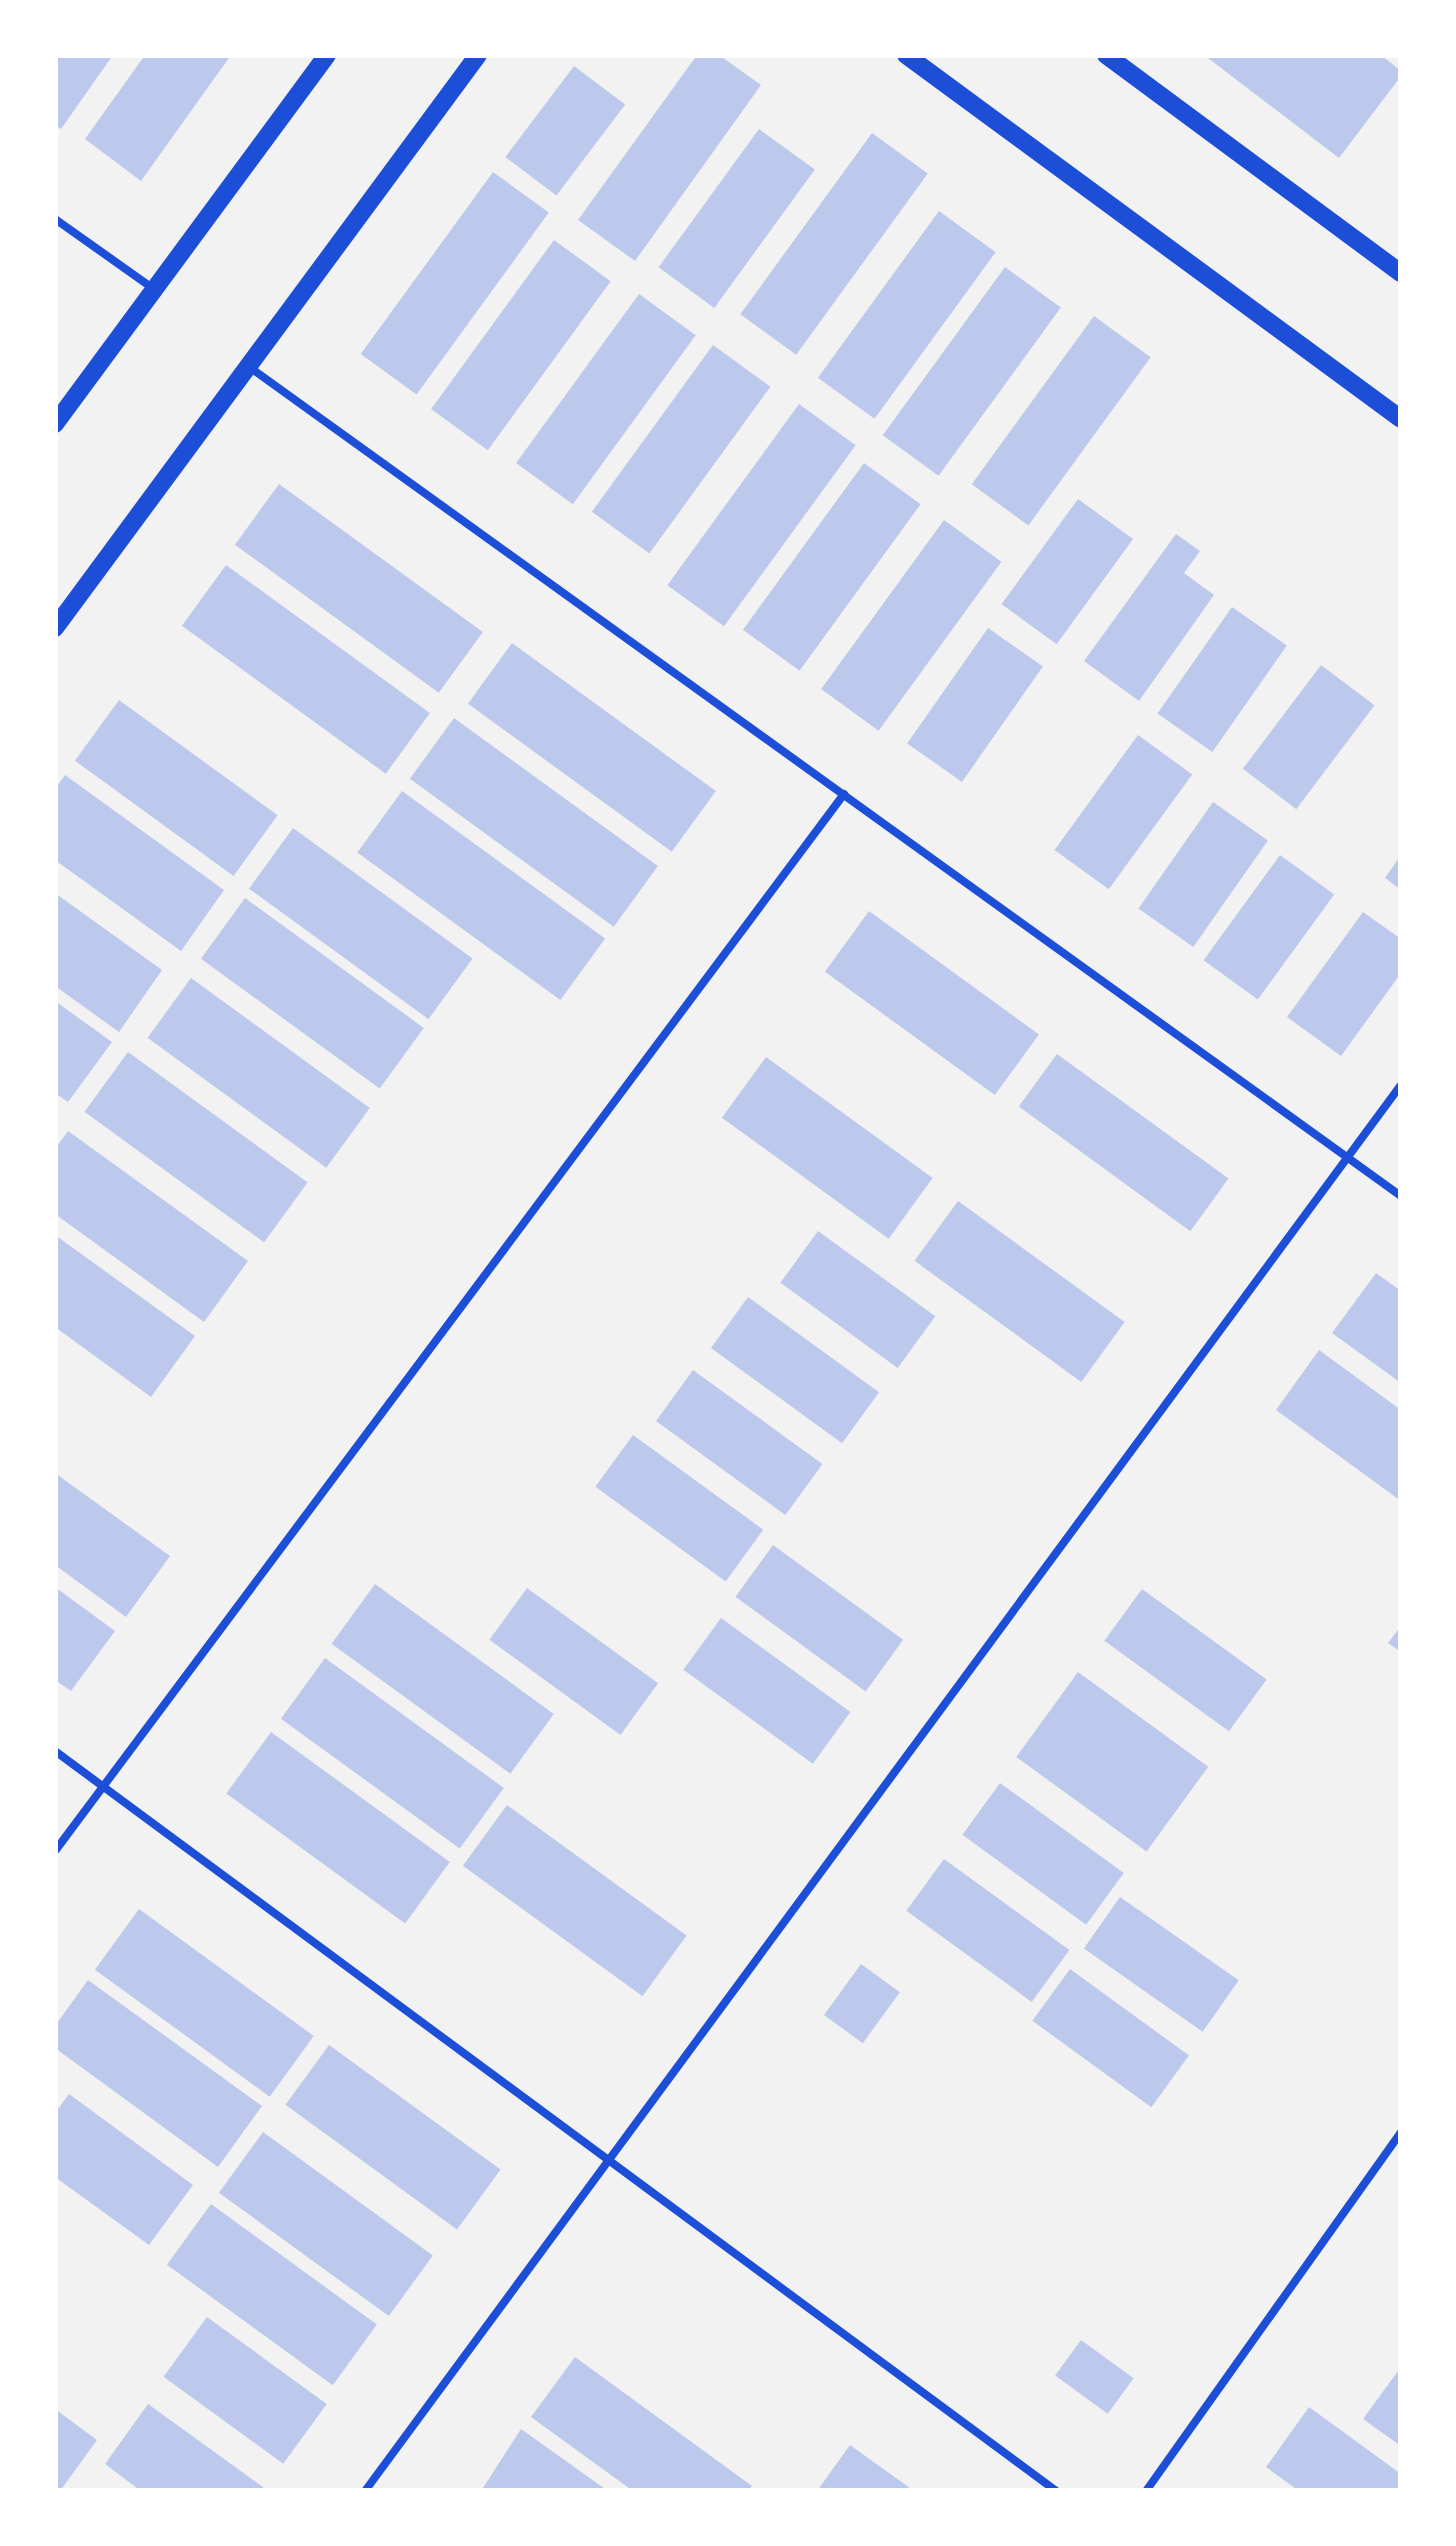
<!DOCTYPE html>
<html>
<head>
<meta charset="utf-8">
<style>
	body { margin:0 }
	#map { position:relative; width:1456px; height:2546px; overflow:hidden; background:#f2f2f2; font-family:Montserrat,sans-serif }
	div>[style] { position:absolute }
	.building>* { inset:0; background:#bdc9ec; transform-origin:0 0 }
	.service>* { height:8px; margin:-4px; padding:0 4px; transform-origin:4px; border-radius:4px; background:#1d4ed8 }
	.tertiary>* { height:18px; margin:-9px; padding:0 9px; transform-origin:9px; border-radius:9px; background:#1d4ed8 }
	span { translate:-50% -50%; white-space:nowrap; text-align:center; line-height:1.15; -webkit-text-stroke:8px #fff; paint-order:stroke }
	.frame { position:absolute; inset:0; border:58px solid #fff; pointer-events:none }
</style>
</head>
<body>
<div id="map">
	<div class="building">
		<i style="clip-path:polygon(55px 55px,113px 55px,61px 129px,55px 125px)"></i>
		<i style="clip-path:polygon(145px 55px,231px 55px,141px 181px,85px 139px)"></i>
		<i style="clip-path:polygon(697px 55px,719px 55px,761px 85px,635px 261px,578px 220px)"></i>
		<i style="clip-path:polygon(1204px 55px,1381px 55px,1401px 71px,1401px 76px,1339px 158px)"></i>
		<i style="left:574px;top:66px;width:64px;height:114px;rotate:37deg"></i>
		<i style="left:759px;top:129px;width:69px;height:171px;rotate:36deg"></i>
		<i style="left:872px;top:133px;width:69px;height:224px;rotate:36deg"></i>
		<i style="left:493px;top:172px;width:69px;height:225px;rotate:36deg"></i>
		<i style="left:939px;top:211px;width:70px;height:206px;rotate:36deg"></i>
		<i style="left:554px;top:240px;width:70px;height:209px;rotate:36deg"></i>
		<i style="left:1005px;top:267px;width:69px;height:208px;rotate:36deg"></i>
		<i style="left:639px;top:294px;width:70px;height:209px;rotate:36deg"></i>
		<i style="left:1094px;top:316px;width:70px;height:208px;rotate:36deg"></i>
		<i style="left:713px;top:345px;width:71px;height:206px;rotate:36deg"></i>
		<i style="left:799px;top:404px;width:70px;height:224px;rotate:36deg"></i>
		<i style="left:864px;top:463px;width:70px;height:206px;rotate:36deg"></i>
		<i style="left:279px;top:484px;width:252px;height:75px;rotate:36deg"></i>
		<i style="left:1078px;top:499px;width:68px;height:130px;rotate:36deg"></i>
		<i style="left:944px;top:520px;width:71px;height:209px;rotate:36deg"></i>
		<i style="clip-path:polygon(1176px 534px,1200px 551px,1184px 573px,1214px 595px,1139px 701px,1084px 661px)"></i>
		<i style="left:226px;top:565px;width:252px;height:75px;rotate:36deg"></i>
		<i style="left:1232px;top:607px;width:67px;height:130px;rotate:35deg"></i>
		<i style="left:988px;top:628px;width:67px;height:141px;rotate:35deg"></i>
		<i style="left:512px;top:643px;width:252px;height:75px;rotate:36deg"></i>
		<i style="left:1321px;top:665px;width:67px;height:130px;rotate:37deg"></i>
		<i style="left:119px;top:700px;width:196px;height:75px;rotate:36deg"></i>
		<i style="left:454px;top:718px;width:252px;height:75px;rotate:36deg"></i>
		<i style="left:1138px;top:735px;width:67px;height:142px;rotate:36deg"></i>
		<i style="clip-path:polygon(65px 775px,224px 890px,181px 951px,55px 860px,55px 789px)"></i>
		<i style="left:402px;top:791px;width:251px;height:76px;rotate:36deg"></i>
		<i style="left:1213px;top:802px;width:67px;height:130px;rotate:35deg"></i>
		<i style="left:293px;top:828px;width:222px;height:75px;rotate:36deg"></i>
		<i style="left:1280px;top:855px;width:67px;height:130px;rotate:36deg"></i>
		<i style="clip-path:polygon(1401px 855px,1401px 890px,1385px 878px)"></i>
		<i style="clip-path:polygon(55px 893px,162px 970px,119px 1032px,55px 986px)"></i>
		<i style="left:245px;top:898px;width:221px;height:75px;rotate:36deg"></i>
		<i style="left:869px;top:911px;width:210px;height:75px;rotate:36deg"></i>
		<i style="clip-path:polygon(1363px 912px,1401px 939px,1401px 973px,1341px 1056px,1287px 1017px)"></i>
		<i style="left:191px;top:978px;width:221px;height:74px;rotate:36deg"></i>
		<i style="clip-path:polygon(55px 1001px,112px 1042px,68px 1102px,55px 1093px)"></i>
		<i style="left:128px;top:1052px;width:222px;height:74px;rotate:36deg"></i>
		<i style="left:1057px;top:1054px;width:212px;height:65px;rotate:36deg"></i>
		<i style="left:766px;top:1057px;width:206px;height:75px;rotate:36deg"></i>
		<i style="clip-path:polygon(68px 1131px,248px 1261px,204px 1322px,55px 1214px,55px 1149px)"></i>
		<i style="left:958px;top:1201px;width:206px;height:74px;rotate:36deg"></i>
		<i style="left:818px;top:1231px;width:145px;height:64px;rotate:36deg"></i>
		<i style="clip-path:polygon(55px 1235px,195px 1336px,151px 1397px,55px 1327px)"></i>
		<i style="clip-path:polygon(1376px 1273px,1401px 1291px,1401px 1383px,1332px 1333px)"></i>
		<i style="left:748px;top:1297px;width:162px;height:63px;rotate:36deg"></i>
		<i style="clip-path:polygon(1319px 1350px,1401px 1410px,1401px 1501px,1276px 1410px)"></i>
		<i style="left:693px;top:1370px;width:160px;height:63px;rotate:36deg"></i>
		<i style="left:633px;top:1435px;width:161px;height:64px;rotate:36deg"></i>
		<i style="clip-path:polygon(55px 1473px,170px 1556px,126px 1617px,55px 1565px)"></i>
		<i style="left:773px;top:1545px;width:161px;height:64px;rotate:36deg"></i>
		<i style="left:375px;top:1584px;width:221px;height:74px;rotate:36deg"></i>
		<i style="clip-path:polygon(55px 1587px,115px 1631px,71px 1691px,55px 1680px)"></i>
		<i style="left:527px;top:1588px;width:162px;height:64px;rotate:36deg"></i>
		<i style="left:1142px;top:1589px;width:154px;height:64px;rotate:36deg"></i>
		<i style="left:721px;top:1618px;width:160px;height:64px;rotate:36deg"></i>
		<i style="clip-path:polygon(1401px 1626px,1401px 1652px,1388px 1643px)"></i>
		<i style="left:325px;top:1658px;width:221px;height:75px;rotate:36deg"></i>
		<i style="left:1078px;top:1672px;width:161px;height:105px;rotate:36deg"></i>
		<i style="left:271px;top:1732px;width:221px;height:76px;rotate:36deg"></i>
		<i style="left:1000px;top:1783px;width:153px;height:64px;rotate:36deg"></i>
		<i style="left:507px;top:1805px;width:222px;height:75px;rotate:36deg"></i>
		<i style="left:944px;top:1859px;width:155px;height:64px;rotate:36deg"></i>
		<i style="left:1120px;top:1897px;width:145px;height:63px;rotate:35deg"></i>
		<i style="left:139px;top:1909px;width:216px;height:75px;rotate:36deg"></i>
		<i style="left:861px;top:1964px;width:48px;height:63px;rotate:36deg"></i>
		<i style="left:1070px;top:1969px;width:147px;height:64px;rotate:36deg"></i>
		<i style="clip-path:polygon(88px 1980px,262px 2106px,218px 2167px,55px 2048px,55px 2026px)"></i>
		<i style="left:329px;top:2045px;width:212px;height:74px;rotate:36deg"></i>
		<i style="clip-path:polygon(69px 2094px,193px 2185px,149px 2245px,55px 2177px,55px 2113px)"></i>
		<i style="left:263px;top:2132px;width:210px;height:75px;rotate:36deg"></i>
		<i style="left:211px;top:2204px;width:205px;height:75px;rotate:36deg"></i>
		<i style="left:207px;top:2317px;width:148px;height:74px;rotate:36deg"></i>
		<i style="left:1081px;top:2340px;width:65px;height:44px;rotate:36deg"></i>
		<i style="clip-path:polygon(575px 2357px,752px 2486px,748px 2491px,633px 2491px,531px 2417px)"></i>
		<i style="clip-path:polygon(1401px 2367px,1401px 2446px,1363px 2419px)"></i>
		<i style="clip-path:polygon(148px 2404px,263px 2487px,261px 2491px,141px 2491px,105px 2464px)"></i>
		<i style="clip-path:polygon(1309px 2407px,1401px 2474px,1401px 2491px,1299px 2491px,1266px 2467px)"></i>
		<i style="clip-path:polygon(55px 2409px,97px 2440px,60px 2491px,55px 2491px)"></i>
		<i style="clip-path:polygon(521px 2429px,608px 2491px,481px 2491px)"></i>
		<i style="clip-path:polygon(850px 2445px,914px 2491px,817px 2491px)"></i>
	</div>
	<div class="service">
		<i style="left:55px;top:219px;width:121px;rotate:35.3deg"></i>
		<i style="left:248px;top:366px;width:1421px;rotate:35.75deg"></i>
		<i style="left:55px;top:1751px;width:1245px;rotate:36.47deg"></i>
		<i style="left:55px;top:1851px;width:1319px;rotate:-53.26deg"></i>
		<i style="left:365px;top:2491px;width:1746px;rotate:-53.62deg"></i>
		<i style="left:1146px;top:2491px;width:440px;rotate:-54.6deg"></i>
	</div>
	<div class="tertiary">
		<i style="left:906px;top:55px;width:614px;rotate:36.33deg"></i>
		<i style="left:1106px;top:55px;width:367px;rotate:36.5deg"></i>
		<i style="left:55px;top:424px;width:458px;rotate:-53.6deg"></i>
		<i style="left:55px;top:628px;width:712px;rotate:-53.56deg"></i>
	</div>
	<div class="frame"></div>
</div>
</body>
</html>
